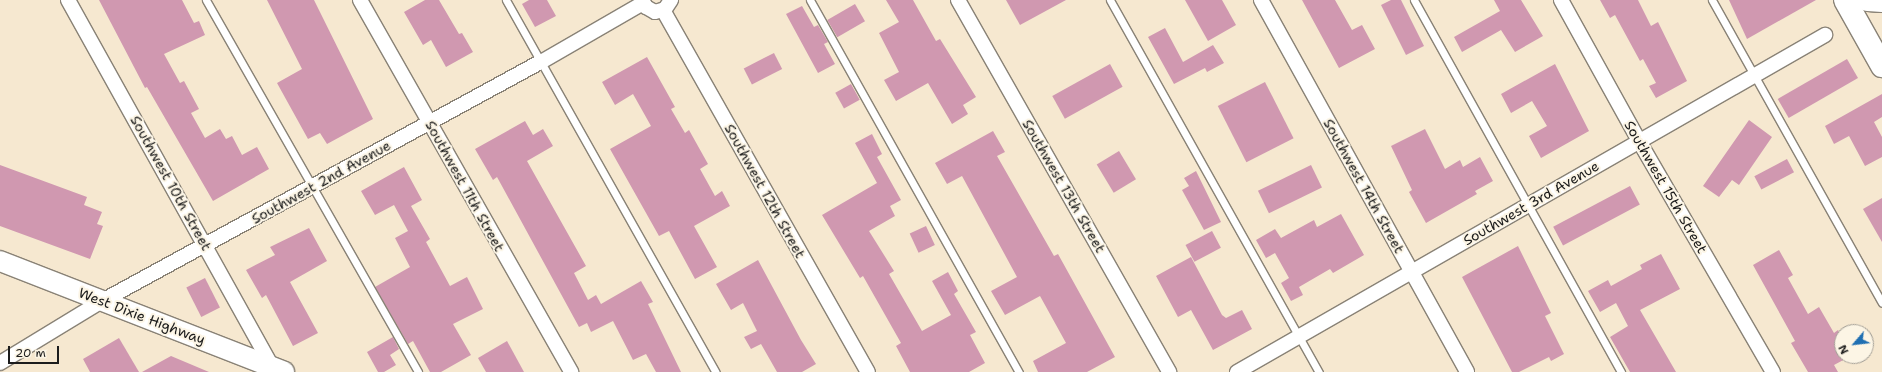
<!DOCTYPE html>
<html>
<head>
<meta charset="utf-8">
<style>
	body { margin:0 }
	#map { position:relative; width:1882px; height:372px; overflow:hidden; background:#f6e8d0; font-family:"Shantell Sans",sans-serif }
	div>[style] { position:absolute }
	.building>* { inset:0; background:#d098b0; transform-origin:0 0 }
	.roads { filter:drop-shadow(1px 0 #898276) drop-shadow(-1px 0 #898276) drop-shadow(0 1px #898276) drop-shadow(0 -1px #898276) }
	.service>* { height:7px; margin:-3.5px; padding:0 3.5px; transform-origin:3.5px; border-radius:3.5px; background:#fff }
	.minor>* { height:14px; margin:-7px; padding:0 7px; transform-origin:7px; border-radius:7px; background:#fff }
	.secondary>* { height:20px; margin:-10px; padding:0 10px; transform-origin:10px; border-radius:10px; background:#fff }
	.primary>* { height:22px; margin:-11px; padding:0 11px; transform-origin:11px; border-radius:11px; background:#fff }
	span { translate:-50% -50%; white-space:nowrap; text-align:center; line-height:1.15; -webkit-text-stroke:4px #fcf5e5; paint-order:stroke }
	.street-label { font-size:14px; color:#1c1c1c }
	.north { position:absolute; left:1834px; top:324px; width:40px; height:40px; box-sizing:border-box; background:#fcf5e5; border:1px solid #a29e95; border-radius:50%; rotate:242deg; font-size:11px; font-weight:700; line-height:16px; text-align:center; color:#1c1c1c }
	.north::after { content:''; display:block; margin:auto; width:14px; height:18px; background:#1f6fb2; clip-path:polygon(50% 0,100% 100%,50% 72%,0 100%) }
	.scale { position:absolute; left:8px; top:346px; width:51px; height:18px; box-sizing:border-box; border:2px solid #1c1c1c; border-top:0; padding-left:5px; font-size:12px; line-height:14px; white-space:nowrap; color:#1c1c1c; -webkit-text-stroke:3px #fcf5e5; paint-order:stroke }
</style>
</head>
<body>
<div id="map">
	<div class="building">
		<i style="clip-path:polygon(99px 0,182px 0,194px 23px,199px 21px,205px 35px,164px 54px,180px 83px,184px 81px,199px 109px,191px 113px,205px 138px,220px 129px,226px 139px,232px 136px,242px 155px,257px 147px,269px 169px,213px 201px,147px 87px,145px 88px)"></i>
		<i style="clip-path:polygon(267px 0,314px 0,373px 119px,327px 144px,320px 133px,308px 139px,277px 83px,302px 69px)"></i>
		<i style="clip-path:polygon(425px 0,439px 0,459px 34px,462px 33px,473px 52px,446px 67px,431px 40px,423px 45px,404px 12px)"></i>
		<i style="clip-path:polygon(529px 0,547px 0,556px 16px,535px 27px,522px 4px)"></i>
		<i style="clip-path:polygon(886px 0,913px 0,936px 41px,940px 39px,976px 97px,963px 105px,968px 114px,952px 124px,928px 83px,896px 101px,884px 80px,899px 72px,879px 33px,899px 22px)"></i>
		<i style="clip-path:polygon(1006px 0,1066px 0,1020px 25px)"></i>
		<i style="clip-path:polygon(1185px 0,1222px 0,1236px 25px,1208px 41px)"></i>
		<i style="clip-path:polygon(1302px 0,1335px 0,1352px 30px,1362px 25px,1375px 49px,1339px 68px)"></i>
		<i style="clip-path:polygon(1391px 0,1401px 0,1424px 46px,1406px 55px,1381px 5px)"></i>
		<i style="clip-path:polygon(1494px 0,1521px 0,1543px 36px,1515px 52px,1501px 30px,1462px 52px,1454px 37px,1500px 11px)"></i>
		<i style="clip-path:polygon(1600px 0,1638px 0,1651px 26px,1658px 22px,1687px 81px,1656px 98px,1649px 86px,1656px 83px,1643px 59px,1640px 61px,1615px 15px,1610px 18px)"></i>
		<i style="clip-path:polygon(1729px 0,1816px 0,1747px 39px)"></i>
		<i style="left:855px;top:4px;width:20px;height:32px;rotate:60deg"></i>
		<i style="clip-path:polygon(802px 6px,814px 27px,818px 25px,828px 42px,824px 44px,835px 64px,818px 73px,786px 14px)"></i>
		<i style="clip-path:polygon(1165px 28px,1183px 62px,1213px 45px,1224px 63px,1207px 72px,1205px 68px,1174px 84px,1148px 37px)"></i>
		<i style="left:774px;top:53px;width:18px;height:34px;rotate:63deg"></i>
		<i style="clip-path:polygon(647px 57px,675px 107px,671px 109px,685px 133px,689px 130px,708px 164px,700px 169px,715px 196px,722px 191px,730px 206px,694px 226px,717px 267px,695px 279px,669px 231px,659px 236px,610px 149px,651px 126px,633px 94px,615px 105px,602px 82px)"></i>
		<i style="left:1847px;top:59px;width:22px;height:80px;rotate:60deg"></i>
		<i style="left:1110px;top:64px;width:26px;height:66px;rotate:61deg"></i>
		<i style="clip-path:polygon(1555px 64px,1589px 131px,1541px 158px,1529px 136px,1547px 126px,1532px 101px,1511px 113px,1501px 94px)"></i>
		<i style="left:1265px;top:82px;width:63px;height:53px;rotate:63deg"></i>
		<i style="left:851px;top:84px;width:18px;height:18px;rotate:61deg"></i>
		<i style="clip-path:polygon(1882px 94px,1882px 117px,1874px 122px,1882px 137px,1882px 157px,1865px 166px,1849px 136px,1834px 144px,1825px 126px)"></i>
		<i style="clip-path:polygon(1749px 120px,1772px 137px,1739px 185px,1732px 180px,1719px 197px,1703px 186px)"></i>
		<i style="clip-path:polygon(525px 121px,533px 135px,543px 129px,553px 146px,527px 161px,586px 266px,574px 273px,588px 300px,596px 295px,601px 304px,641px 281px,653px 302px,648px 304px,681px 372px,656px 372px,646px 354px,633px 360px,613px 321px,591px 332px,587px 323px,579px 327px,497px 177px,493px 180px,475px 149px)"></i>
		<i style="clip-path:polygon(1425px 129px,1445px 169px,1460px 160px,1463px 167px,1480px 157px,1493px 181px,1475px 191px,1477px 194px,1426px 223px,1409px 192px,1412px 190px,1391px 146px)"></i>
		<i style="clip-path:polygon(993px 131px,1005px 152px,997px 156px,1054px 256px,1058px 254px,1115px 357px,1087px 372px,1038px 372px,1033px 361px,1066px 343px,1040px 296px,1005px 315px,991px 291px,1017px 277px,962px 176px,947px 184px,935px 163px)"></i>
		<i style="clip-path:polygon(872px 134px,882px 154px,877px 157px,901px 200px,890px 206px,895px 216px,869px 231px,894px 271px,889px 274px,922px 331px,951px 315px,932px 281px,948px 272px,958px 291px,954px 294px,976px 332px,970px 335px,985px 363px,969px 372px,910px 372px,896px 346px,901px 343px,863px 276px,860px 278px,822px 215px,877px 183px,855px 143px)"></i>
		<i style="left:1119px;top:151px;width:33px;height:26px;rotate:59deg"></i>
		<i style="left:1787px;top:159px;width:15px;height:37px;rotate:62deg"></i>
		<i style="clip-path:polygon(0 165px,87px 197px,84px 205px,102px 212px,97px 224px,103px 226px,90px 259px,0 226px)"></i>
		<i style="left:1311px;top:165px;width:25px;height:59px;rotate:64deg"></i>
		<i style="clip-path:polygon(404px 167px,422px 200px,411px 206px,430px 239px,426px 242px,450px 286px,467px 277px,483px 309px,453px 324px,471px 355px,441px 372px,430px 372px,413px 341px,408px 344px,375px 287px,410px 267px,395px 238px,408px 231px,394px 205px,375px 215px,361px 191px)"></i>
		<i style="clip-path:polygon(1196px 171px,1221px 222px,1204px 230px,1182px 190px,1189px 186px,1184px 178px)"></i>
		<i style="left:1630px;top:186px;width:21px;height:87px;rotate:62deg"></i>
		<i style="clip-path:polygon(1882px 198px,1882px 242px,1863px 209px)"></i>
		<i style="clip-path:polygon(1341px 214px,1364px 255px,1333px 273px,1330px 269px,1299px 287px,1303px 295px,1291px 301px,1281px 283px,1289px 278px,1275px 253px,1266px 258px,1256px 240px,1275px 229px,1281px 238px,1314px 220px,1317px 227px)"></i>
		<i style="left:926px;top:226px;width:21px;height:18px;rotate:65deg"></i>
		<i style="clip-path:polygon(309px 228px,327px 261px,290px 282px,318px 333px,293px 346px,266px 295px,262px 298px,246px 270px,275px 255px,270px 247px)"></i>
		<i style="left:1212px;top:231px;width:19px;height:30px;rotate:62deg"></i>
		<i style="clip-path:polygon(1518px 246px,1551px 313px,1545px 316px,1564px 354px,1551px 361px,1549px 357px,1519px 372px,1512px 372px,1462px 277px)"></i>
		<i style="clip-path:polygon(1779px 250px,1793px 275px,1788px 278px,1808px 314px,1819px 307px,1834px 333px,1838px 330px,1842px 339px,1842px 356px,1847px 358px,1834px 365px,1838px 372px,1808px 372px,1791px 343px,1795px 341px,1753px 265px)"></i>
		<i style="clip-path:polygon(1661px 254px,1680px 289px,1640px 310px,1676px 372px,1630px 372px,1610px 337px,1628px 326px,1616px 303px,1600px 312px,1588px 291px,1608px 280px,1611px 286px,1642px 269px,1640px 265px)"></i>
		<i style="clip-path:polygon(1191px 257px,1222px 315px,1226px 318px,1242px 310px,1252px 329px,1213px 350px,1191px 310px,1178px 317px,1156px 276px)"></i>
		<i style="clip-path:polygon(758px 260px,801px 340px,816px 364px,802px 372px,777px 372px,761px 344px,751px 349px,744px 337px,757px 331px,743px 303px,731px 310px,716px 284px)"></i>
		<i style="left:205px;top:278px;width:33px;height:21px;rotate:63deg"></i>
		<i style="clip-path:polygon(393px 337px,399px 349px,390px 355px,396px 365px,384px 372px,378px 372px,367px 352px)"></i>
		<i style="clip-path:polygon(119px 338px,139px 372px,90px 372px,83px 359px)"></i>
		<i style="clip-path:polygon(507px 341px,524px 372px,486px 372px,478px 358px)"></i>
		<i style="clip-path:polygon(171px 356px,209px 372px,142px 372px)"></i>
	</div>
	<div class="roads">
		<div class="service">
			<i style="left:206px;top:0;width:428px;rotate:60.3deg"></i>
			<i style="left:506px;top:0;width:427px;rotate:60.6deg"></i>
			<i style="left:810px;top:0;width:427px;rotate:60.7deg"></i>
			<i style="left:1110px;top:0;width:427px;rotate:60.7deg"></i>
			<i style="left:1414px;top:0;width:426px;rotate:60.9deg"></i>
			<i style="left:1712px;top:0;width:347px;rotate:60.7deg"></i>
		</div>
		<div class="minor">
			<i style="left:68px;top:0;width:421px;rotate:60.9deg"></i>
			<i style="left:360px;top:0;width:428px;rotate:60.4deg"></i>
			<i style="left:642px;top:0;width:8px;rotate:60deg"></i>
			<i style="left:646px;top:7px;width:10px;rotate:29deg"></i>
			<i style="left:655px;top:12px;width:10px;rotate:-17deg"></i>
			<i style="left:665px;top:9px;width:11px;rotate:-56deg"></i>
			<i style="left:958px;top:0;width:428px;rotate:60.4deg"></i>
			<i style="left:1261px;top:0;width:425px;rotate:61deg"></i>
			<i style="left:1561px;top:0;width:161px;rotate:61deg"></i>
			<i style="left:1639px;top:141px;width:267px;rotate:59.9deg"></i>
			<i style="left:663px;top:10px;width:416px;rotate:60.5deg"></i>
			<i style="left:0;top:363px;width:119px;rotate:-31.3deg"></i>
			<i style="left:102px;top:301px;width:500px;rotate:-28.6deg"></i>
			<i style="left:541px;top:62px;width:118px;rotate:-30deg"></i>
			<i style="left:1237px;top:372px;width:678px;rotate:-29.82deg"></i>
		</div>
		<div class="secondary">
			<i style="left:0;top:261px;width:305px;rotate:21.3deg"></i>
		</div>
		<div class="primary">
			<i style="left:1845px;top:0;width:76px;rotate:60.7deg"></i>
			<i style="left:1868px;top:0;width:14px;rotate:4deg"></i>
		</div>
	</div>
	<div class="street-label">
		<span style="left:321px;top:182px;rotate:-29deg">Southwest 2nd Avenue</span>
		<span style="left:171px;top:183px;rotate:61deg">Southwest 10th Street</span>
		<span style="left:465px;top:186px;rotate:61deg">Southwest 11th Street</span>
		<span style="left:1064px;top:186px;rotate:60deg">Southwest 13th Street</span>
		<span style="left:1364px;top:186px;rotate:61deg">Southwest 14th Street</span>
		<span style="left:1666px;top:187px;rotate:60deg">Southwest 15th Street</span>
		<span style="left:765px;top:191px;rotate:61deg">Southwest 12th Street</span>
		<span style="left:1531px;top:203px;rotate:-30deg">Southwest 3rd Avenue</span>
		<span style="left:142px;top:316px;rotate:21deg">West Dixie Highway</span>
	</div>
	<div class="north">N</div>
	<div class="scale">20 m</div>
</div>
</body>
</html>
